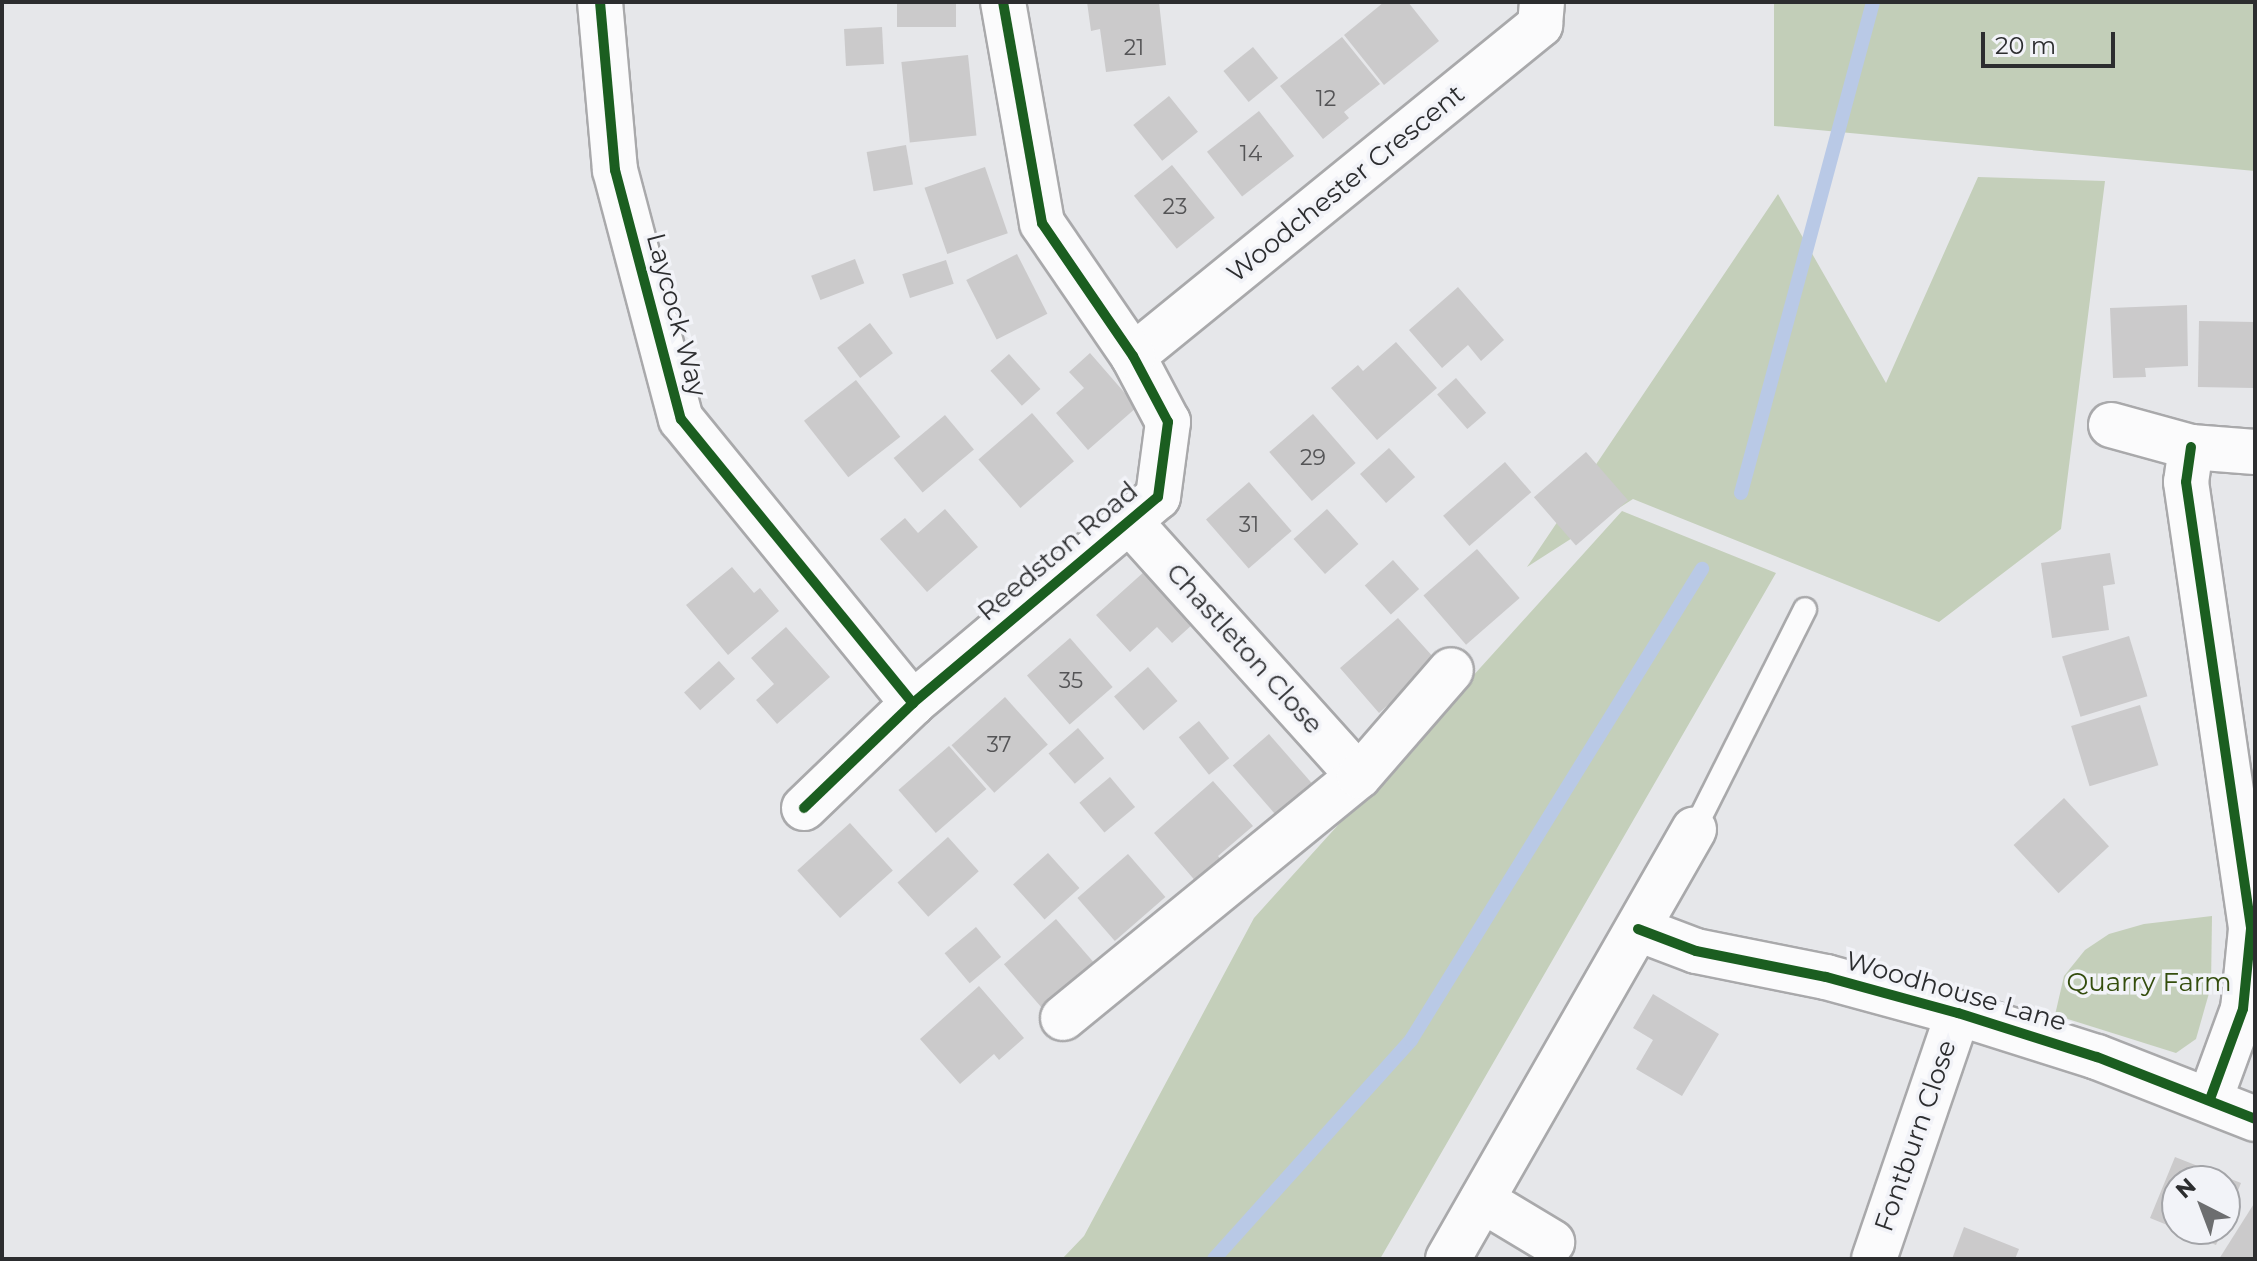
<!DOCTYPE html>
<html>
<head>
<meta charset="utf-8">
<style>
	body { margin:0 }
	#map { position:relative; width:2257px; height:1261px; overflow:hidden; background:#e6e7ea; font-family:Montserrat,sans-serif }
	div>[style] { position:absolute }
	.green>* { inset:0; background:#c4cfba }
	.forest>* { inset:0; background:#c2ceb8 }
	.stream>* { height:14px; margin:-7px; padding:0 7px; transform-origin:7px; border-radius:7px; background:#b9c9e6 }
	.building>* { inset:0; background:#cbcacb; transform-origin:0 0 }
	.roads { filter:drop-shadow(2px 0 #a9a9ab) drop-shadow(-2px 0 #a9a9ab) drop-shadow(0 2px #a9a9ab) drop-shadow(0 -2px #a9a9ab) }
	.service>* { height:22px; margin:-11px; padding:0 11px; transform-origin:11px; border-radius:11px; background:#fbfbfc }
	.minor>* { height:44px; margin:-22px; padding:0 22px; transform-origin:22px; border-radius:22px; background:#fbfbfc }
	.cycleway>* { height:10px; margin:-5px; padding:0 5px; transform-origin:5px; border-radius:5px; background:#1b5e20 }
	span { translate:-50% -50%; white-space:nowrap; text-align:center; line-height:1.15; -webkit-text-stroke:7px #f2f3f8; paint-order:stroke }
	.number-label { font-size:22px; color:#545456 }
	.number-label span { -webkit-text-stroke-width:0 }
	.street-label { font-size:26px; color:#2c2d2f }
	.park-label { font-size:26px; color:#344d0d }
	.frame { position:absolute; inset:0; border:4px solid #2c2d2f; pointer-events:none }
	.north { position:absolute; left:2161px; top:1165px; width:80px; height:80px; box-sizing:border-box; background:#f2f3f8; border:2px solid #a3a4a8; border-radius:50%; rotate:318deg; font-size:22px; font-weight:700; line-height:32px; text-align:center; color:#2c2d2f }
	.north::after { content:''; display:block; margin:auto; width:28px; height:36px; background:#6d6e70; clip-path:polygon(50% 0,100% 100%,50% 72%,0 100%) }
	.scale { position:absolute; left:1981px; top:32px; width:134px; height:36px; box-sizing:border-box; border:4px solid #2c2d2f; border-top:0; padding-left:10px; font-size:24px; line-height:28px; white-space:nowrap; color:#2c2d2f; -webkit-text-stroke:6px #f2f3f8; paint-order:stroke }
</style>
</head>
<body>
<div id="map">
	<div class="green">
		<i style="clip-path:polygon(1978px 177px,2105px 181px,2061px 529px,1939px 622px,1633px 499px,1527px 567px,1778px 194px,1886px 383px)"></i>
		<i style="clip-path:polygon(1622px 511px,1776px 573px,1380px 1259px,1062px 1259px,1084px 1236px,1254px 918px)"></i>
		<i style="clip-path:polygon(2212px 916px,2211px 986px,2196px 1039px,2176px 1053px,2055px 1015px,2064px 976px,2085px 950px,2109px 934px,2144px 924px)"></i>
	</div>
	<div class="forest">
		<i style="clip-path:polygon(1774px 2px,2255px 2px,2255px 171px,1774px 126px)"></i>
	</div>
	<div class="stream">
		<i style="left:1741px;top:493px;width:508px;rotate:-74.95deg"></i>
		<i style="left:1214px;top:1259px;width:295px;rotate:-48deg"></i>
		<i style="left:1411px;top:1040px;width:554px;rotate:-58.29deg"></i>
	</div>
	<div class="building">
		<i style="left:897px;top:2px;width:59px;height:25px"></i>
		<i style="clip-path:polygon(1087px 2px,1159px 2px,1166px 65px,1106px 72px,1100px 29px,1091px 31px)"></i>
		<i style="clip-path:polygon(1384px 2px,1408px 2px,1439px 41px,1384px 85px,1344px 35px)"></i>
		<i style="left:882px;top:27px;width:37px;height:38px;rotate:87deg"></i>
		<i style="clip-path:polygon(1342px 37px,1380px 84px,1344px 112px,1349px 118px,1323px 139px,1280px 86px)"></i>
		<i style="left:1253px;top:47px;width:40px;height:38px;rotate:51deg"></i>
		<i style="left:968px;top:55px;width:81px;height:67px;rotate:84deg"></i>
		<i style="left:1169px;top:96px;width:46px;height:46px;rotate:51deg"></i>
		<i style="left:1259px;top:111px;width:57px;height:66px;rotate:52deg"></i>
		<i style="left:906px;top:145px;width:40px;height:40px;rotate:80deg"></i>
		<i style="left:1172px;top:165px;width:68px;height:49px;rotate:51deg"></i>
		<i style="left:985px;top:167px;width:70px;height:64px;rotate:71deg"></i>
		<i style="left:1017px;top:254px;width:67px;height:57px;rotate:63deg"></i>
		<i style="left:855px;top:259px;width:26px;height:47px;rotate:69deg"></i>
		<i style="left:946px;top:260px;width:25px;height:46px;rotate:72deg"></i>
		<i style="clip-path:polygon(1458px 287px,1504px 340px,1481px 361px,1468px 345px,1442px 368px,1409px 330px)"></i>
		<i style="clip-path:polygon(2187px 305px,2188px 366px,2145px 368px,2146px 377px,2113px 378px,2110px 308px)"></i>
		<i style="left:2199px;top:321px;width:56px;height:66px;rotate:1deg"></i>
		<i style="left:870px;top:323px;width:38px;height:41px;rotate:53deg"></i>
		<i style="clip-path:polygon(1396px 342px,1437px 388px,1377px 440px,1331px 388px,1358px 365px,1363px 371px)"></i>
		<i style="clip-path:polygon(1090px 353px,1137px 407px,1088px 450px,1056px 413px,1084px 388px,1069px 372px)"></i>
		<i style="left:1009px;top:354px;width:47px;height:25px;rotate:48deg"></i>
		<i style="left:1456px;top:378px;width:46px;height:25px;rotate:49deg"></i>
		<i style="left:856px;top:380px;width:72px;height:66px;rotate:52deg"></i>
		<i style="left:1032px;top:413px;width:64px;height:71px;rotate:49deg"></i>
		<i style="left:1313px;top:414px;width:65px;height:58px;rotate:49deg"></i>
		<i style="left:945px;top:415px;width:45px;height:67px;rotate:50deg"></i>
		<i style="left:1389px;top:448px;width:39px;height:39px;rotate:48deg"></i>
		<i style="left:1586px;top:452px;width:64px;height:69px;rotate:49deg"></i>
		<i style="left:1505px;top:462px;width:40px;height:82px;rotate:49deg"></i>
		<i style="left:1249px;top:482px;width:65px;height:57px;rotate:49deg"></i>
		<i style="clip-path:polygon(945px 509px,978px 547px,927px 592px,880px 539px,905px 518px,918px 533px)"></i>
		<i style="left:1327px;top:509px;width:47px;height:45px;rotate:48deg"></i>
		<i style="left:1477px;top:549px;width:65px;height:71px;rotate:49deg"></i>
		<i style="clip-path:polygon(2110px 553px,2115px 584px,2103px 586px,2109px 630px,2052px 638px,2041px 563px)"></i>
		<i style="left:1393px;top:560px;width:39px;height:38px;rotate:48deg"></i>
		<i style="clip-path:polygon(732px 567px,754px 593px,760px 588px,779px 611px,728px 655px,686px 605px)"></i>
		<i style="clip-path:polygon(1145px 571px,1193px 624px,1172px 643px,1157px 627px,1130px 652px,1096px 615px)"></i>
		<i style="clip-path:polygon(1398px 618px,1444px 669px,1411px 684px,1379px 713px,1340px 668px)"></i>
		<i style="clip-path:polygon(786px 627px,830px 677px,777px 724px,756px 700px,774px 684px,751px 658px)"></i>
		<i style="left:2129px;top:636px;width:63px;height:70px;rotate:73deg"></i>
		<i style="left:1070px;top:638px;width:65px;height:57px;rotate:49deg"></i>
		<i style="left:719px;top:661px;width:24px;height:47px;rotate:48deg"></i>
		<i style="left:1148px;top:667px;width:45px;height:45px;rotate:49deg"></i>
		<i style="left:1005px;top:697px;width:64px;height:72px;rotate:48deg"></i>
		<i style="left:2140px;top:705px;width:63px;height:72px;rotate:73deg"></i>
		<i style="left:1199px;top:721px;width:48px;height:26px;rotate:51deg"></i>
		<i style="left:1078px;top:728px;width:40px;height:39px;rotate:49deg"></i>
		<i style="left:1269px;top:734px;width:67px;height:48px;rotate:49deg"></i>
		<i style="left:949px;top:746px;width:57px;height:67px;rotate:49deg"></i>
		<i style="left:1110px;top:777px;width:39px;height:40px;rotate:50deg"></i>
		<i style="clip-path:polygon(1213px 781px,1253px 826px,1218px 856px,1223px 862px,1198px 884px,1154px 833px)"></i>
		<i style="left:2064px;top:798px;width:66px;height:69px;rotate:47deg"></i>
		<i style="left:850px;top:823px;width:64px;height:71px;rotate:48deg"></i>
		<i style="left:948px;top:837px;width:46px;height:68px;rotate:48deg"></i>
		<i style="left:1048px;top:853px;width:47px;height:47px;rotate:48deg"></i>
		<i style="left:1128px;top:854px;width:57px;height:67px;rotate:49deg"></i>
		<i style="left:1056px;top:919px;width:58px;height:69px;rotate:49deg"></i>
		<i style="left:976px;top:927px;width:39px;height:41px;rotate:50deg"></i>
		<i style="clip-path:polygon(979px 986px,1024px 1038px,999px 1060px,994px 1054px,960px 1084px,920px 1039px)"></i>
		<i style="clip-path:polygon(1653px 994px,1719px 1034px,1682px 1096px,1636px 1069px,1653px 1040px,1633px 1028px)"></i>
		<i style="clip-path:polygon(2175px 1157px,2241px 1183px,2225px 1223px,2225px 1181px,2177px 1181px,2177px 1229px,2150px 1218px)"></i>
		<i style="clip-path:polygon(2255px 1202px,2255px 1259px,2219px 1259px)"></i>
		<i style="clip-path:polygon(1964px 1227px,2019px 1249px,2015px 1259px,1952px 1259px)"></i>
		<i style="clip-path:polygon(2177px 1229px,2223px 1229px,2216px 1245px)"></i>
	</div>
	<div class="roads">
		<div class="service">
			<i style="left:1694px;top:830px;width:247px;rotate:-63.3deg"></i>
		</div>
		<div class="minor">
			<i style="left:600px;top:2px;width:169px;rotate:84.9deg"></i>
			<i style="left:615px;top:170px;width:258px;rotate:75.2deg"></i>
			<i style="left:681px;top:419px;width:367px;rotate:50.8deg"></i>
			<i style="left:1133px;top:356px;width:525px;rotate:-39.12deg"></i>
			<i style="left:1540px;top:25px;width:23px;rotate:-85deg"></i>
			<i style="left:2111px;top:425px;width:83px;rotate:15.4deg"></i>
			<i style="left:2191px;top:447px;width:64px;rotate:4.5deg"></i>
			<i style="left:2191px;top:447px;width:35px;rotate:98deg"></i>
			<i style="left:2186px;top:482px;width:452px;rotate:81.7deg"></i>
			<i style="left:2251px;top:929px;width:80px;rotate:95.7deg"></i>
			<i style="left:2243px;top:1009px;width:96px;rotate:110.1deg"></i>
			<i style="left:1129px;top:521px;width:343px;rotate:48deg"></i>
			<i style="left:804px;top:808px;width:151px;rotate:-43.9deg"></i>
			<i style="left:913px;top:703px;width:320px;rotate:-40.1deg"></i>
			<i style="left:1158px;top:497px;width:76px;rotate:-82.4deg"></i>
			<i style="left:1168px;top:422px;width:75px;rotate:-117.9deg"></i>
			<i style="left:1133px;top:356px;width:161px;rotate:-124.4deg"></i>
			<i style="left:1042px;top:223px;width:224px;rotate:-100deg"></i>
			<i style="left:1638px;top:929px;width:62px;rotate:20.8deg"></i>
			<i style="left:1696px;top:951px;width:133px;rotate:11.3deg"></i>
			<i style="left:1826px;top:977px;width:137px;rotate:15.3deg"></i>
			<i style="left:1958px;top:1013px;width:146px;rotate:17.6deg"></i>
			<i style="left:2097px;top:1057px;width:170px;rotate:21.4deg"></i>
			<i style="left:1063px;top:1018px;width:382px;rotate:-39.3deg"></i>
			<i style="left:1359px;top:776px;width:140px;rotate:-49deg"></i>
			<i style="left:1482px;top:1200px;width:82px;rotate:31deg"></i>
			<i style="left:1448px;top:1259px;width:495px;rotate:-60.2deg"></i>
			<i style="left:1874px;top:1259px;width:260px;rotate:-71.1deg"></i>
		</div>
	</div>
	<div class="cycleway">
		<i style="left:600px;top:2px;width:169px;rotate:84.9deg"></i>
		<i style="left:615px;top:170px;width:258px;rotate:75.2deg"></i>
		<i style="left:681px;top:419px;width:367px;rotate:50.8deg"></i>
		<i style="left:2191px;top:447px;width:35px;rotate:98deg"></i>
		<i style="left:2186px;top:482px;width:452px;rotate:81.7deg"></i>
		<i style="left:2251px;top:929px;width:80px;rotate:95.7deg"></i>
		<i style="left:2243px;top:1009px;width:96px;rotate:110.1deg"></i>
		<i style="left:804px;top:808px;width:151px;rotate:-43.9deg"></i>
		<i style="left:913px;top:703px;width:320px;rotate:-40.1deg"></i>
		<i style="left:1158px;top:497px;width:76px;rotate:-82.4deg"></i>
		<i style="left:1168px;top:422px;width:75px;rotate:-117.9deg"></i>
		<i style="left:1133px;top:356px;width:161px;rotate:-124.4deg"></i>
		<i style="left:1042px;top:223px;width:224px;rotate:-100deg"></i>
		<i style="left:1638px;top:929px;width:62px;rotate:20.8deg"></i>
		<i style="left:1696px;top:951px;width:133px;rotate:11.3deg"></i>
		<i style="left:1826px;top:977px;width:137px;rotate:15.3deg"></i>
		<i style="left:1958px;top:1013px;width:146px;rotate:17.6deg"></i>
		<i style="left:2097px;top:1057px;width:170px;rotate:21.4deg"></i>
	</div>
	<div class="number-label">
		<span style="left:1134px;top:48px">21</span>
		<span style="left:1326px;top:99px">12</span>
		<span style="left:1251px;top:154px">14</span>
		<span style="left:1175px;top:207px">23</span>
		<span style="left:1313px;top:458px">29</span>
		<span style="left:1249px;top:525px">31</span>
		<span style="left:1071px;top:681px">35</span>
		<span style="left:999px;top:745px">37</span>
	</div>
	<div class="street-label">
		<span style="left:1346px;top:184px;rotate:-39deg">Woodchester Crescent</span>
		<span style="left:676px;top:315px;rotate:75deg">Laycock Way</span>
		<span style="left:1058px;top:552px;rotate:-40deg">Reedston Road</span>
		<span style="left:1244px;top:649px;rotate:48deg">Chastleton Close</span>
		<span style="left:1956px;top:992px;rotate:16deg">Woodhouse Lane</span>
		<span style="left:1916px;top:1136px;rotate:-71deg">Fontburn Close</span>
	</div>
	<div class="park-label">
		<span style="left:2149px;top:983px">Quarry Farm</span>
	</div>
	<div class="frame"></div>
	<div class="north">N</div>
	<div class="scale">20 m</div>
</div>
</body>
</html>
